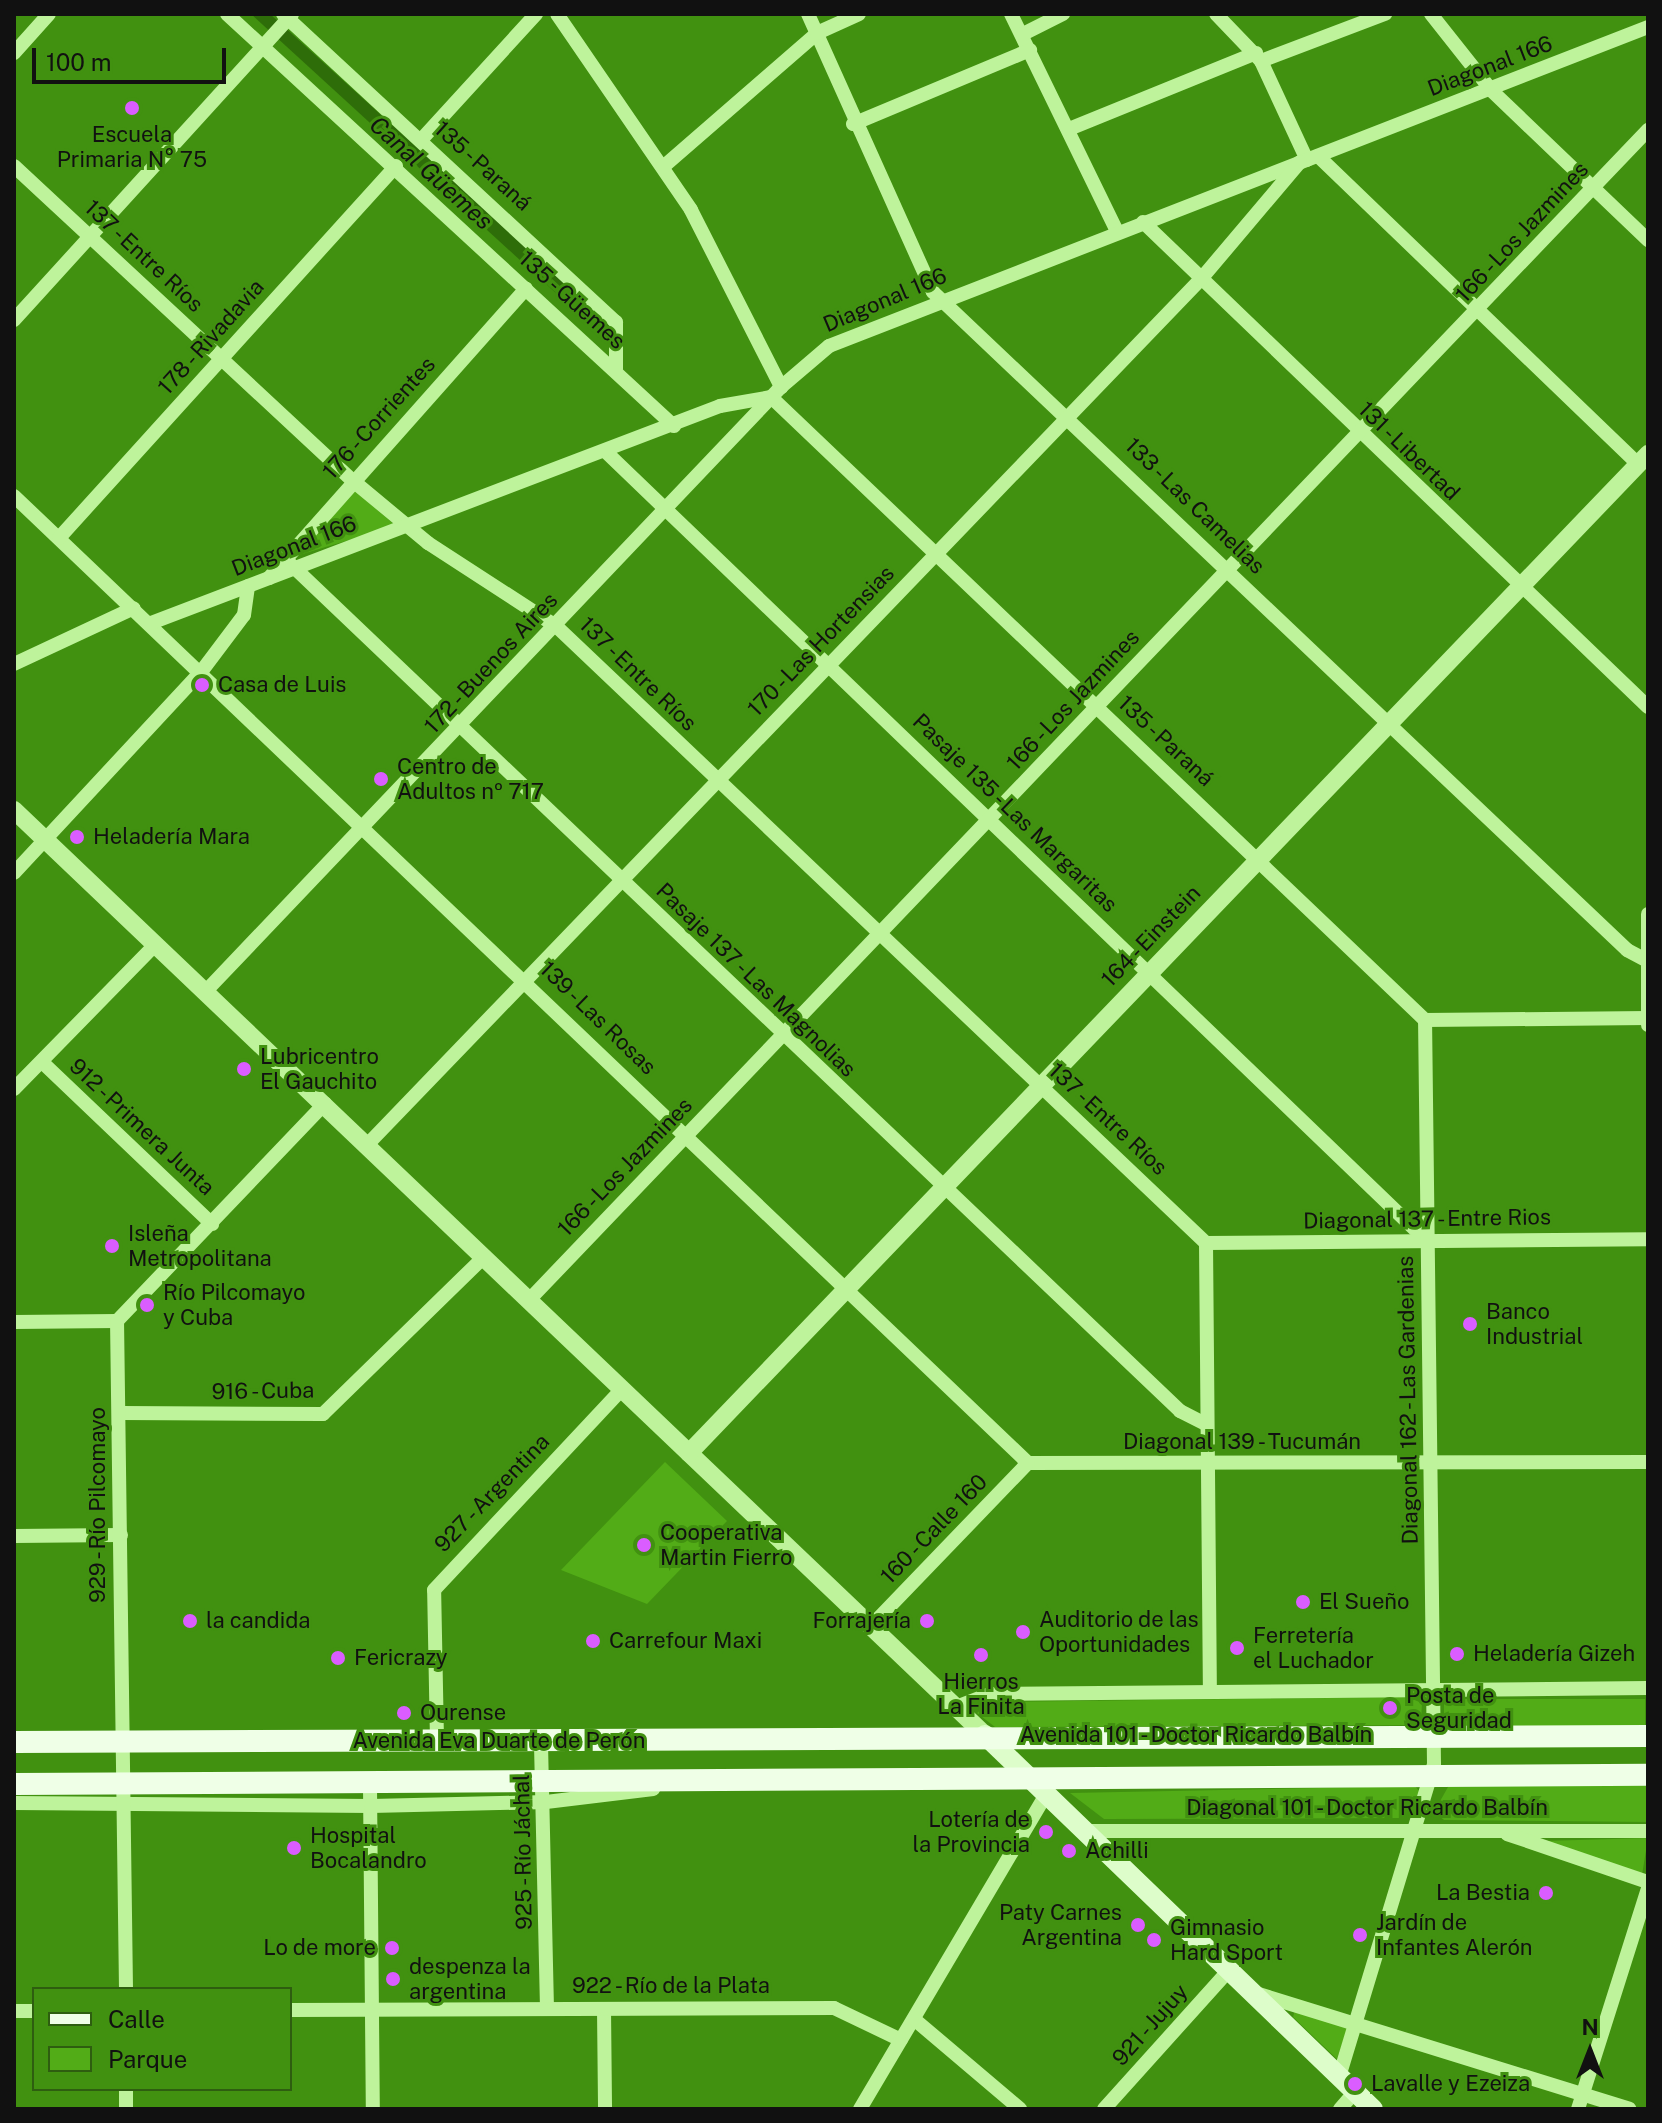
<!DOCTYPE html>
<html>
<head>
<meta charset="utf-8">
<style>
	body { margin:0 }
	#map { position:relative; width:1662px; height:2123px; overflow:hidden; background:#419110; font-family:"Public Sans",sans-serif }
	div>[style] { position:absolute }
	.green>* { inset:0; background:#52ac17; transform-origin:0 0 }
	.water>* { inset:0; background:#2e6d09 }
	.minor>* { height:14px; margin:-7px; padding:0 7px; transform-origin:7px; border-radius:7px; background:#bef39b }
	.tertiary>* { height:18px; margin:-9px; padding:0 9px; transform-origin:9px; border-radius:9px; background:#bef39b }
	.secondary>* { height:20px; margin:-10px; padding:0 10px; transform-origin:10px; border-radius:10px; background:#ddfdca }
	.primary>* { height:22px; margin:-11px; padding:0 11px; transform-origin:11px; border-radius:11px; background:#efffe7 }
	.dots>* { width:22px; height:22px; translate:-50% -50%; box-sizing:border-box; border:4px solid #419110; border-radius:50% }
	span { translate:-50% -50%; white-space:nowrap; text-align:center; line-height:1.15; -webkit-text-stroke:6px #419110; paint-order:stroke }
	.street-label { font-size:22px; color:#111 }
	.poi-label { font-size:22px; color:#111 }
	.left { translate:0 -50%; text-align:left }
	.right { translate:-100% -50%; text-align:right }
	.water-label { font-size:24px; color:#111; font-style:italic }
	.frame { position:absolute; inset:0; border:16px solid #111; pointer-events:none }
	.legend { position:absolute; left:32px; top:1987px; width:260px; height:104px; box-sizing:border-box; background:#419110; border:2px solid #2e5e10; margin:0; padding:10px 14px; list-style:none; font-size:24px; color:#111 }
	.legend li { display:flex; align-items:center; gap:16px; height:40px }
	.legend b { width:40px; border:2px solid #2e5e10 }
	.north { position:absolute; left:1550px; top:2011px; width:80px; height:80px; -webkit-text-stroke:6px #419110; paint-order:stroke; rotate:0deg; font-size:22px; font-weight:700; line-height:32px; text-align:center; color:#111 }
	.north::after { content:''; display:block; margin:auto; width:28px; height:36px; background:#111; clip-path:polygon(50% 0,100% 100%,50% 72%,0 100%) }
	.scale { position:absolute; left:32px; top:48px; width:194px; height:36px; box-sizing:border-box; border:4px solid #111; border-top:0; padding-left:10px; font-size:24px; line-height:28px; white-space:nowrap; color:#111; -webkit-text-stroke:6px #419110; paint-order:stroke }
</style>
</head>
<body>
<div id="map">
	<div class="green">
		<i style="clip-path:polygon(353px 489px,396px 526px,299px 555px)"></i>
		<i style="clip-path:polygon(665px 1462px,727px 1521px,647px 1604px,561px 1570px)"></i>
		<i style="clip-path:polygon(1407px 1697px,1422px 1703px,1421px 1721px,1413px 1725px,995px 1727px,977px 1713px,990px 1702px)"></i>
		<i style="left:1444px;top:1699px;width:201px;height:30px"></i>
		<i style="clip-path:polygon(1648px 1781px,1648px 1822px,1444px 1820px,1434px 1812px,1448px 1787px)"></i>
		<i style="clip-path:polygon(1415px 1786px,1420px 1792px,1404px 1818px,1104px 1819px,1070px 1793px)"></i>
		<i style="clip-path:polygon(1648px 1838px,1642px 1875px,1543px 1841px)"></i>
		<i style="clip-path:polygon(1295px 2010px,1348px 2026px,1337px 2059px,1293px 2017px)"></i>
	</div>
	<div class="water">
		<i style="clip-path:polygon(251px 14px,270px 14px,602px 316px,610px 328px,603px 336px)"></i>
	</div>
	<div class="minor">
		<i style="left:227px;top:14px;width:608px;rotate:42.67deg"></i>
		<i style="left:283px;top:14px;width:454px;rotate:42.8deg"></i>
		<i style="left:616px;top:322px;width:47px;rotate:90deg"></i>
		<i style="left:557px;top:14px;width:237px;rotate:55.6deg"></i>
		<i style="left:691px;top:210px;width:199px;rotate:63deg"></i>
		<i style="left:808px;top:14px;width:305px;rotate:65.8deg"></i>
		<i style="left:933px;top:292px;width:956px;rotate:43.47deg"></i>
		<i style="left:1627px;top:950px;width:24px;rotate:28deg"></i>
		<i style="left:1011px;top:14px;width:242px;rotate:64deg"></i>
		<i style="left:1216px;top:14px;width:65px;rotate:46.2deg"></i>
		<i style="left:1261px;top:61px;width:109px;rotate:65.1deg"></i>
		<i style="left:1431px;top:14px;width:98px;rotate:51.6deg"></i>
		<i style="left:1492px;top:91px;width:216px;rotate:43.7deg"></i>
		<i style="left:1023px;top:34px;width:45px;rotate:-26.6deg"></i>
		<i style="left:14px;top:53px;width:52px;rotate:-48.1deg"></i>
		<i style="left:1261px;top:61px;width:133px;rotate:-20.8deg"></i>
		<i style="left:853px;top:124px;width:192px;rotate:-22.7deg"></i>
		<i style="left:1069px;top:129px;width:202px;rotate:-22.1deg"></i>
		<i style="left:421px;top:140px;width:171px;rotate:-47.6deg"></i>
		<i style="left:1318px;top:156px;width:444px;rotate:43.9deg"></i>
		<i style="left:14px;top:166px;width:461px;rotate:42.9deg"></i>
		<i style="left:352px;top:480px;width:99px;rotate:39.7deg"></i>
		<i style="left:428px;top:543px;width:153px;rotate:33deg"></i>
		<i style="left:556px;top:626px;width:896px;rotate:43.51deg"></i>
		<i style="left:663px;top:167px;width:204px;rotate:-41deg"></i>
		<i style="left:817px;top:33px;width:46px;rotate:-24.3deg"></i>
		<i style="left:1143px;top:222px;width:700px;rotate:43.84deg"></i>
		<i style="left:14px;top:320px;width:413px;rotate:-47.7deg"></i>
		<i style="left:771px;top:397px;width:903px;rotate:43.61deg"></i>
		<i style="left:605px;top:451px;width:1141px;rotate:43.86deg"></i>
		<i style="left:14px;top:496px;width:1401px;rotate:43.64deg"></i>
		<i style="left:59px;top:538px;width:502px;rotate:-47.83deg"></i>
		<i style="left:282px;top:556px;width:1240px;rotate:43.59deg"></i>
		<i style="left:1180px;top:1411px;width:30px;rotate:27deg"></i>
		<i style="left:269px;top:578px;width:387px;rotate:-48.4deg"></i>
		<i style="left:151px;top:623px;width:609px;rotate:-20.88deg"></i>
		<i style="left:720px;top:406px;width:52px;rotate:-10deg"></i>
		<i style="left:14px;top:664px;width:132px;rotate:-25deg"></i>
		<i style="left:14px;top:873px;width:275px;rotate:-47.1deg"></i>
		<i style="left:201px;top:672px;width:71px;rotate:-53deg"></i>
		<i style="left:244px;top:615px;width:29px;rotate:-82deg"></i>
		<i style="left:206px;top:991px;width:834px;rotate:-46.41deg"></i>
		<i style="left:781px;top:387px;width:63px;rotate:-40.5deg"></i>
		<i style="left:829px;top:346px;width:879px;rotate:-21.28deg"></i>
		<i style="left:1425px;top:1020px;width:223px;rotate:-0.5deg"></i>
		<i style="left:1648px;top:1025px;width:111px;rotate:-90deg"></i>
		<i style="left:42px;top:1062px;width:235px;rotate:43.6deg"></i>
		<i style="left:14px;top:1089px;width:203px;rotate:-45.6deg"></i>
		<i style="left:367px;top:1145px;width:1202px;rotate:-46.08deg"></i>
		<i style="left:1201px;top:279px;width:153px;rotate:-49.8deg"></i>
		<i style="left:1206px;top:1243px;width:449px;rotate:89.5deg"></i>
		<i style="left:1206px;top:1243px;width:442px;rotate:-0.5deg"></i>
		<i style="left:530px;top:1299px;width:1618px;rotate:-46.28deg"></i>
		<i style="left:14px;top:1322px;width:103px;rotate:-0.6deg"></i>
		<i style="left:121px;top:1413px;width:202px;rotate:0.3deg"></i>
		<i style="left:323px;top:1414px;width:226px;rotate:-44.3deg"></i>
		<i style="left:1028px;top:1463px;width:620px;rotate:-0.09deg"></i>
		<i style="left:14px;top:1536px;width:107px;rotate:-0.5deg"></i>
		<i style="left:871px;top:1626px;width:226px;rotate:-46.1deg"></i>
		<i style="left:956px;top:1707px;width:36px;rotate:-21deg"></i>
		<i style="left:990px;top:1694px;width:658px;rotate:-0.52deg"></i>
		<i style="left:437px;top:1740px;width:150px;rotate:-91.1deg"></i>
		<i style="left:434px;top:1590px;width:275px;rotate:-46.9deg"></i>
		<i style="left:541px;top:1744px;width:264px;rotate:88.7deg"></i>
		<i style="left:370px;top:1786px;width:323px;rotate:89.5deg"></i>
		<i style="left:14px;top:1803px;width:357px;rotate:0.5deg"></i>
		<i style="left:371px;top:1806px;width:175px;rotate:-1.3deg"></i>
		<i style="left:546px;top:1802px;width:108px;rotate:-6.9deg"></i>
		<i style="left:1086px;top:1831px;width:562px"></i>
		<i style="left:1507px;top:1834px;width:149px;rotate:18.8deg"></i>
		<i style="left:126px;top:1989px;width:668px;rotate:-90.77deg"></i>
		<i style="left:117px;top:1321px;width:301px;rotate:-46.3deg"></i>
		<i style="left:1252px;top:1992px;width:395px;rotate:17.2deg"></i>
		<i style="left:604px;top:2009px;width:100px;rotate:89.4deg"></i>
		<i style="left:290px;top:2010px;width:544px;rotate:-0.21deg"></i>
		<i style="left:834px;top:2008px;width:74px;rotate:25.5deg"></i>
		<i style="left:14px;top:2011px;width:20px"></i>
		<i style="left:914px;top:2019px;width:139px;rotate:40.3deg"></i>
		<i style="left:1339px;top:2077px;width:327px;rotate:-73.1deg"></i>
		<i style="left:1434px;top:1764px;width:744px;rotate:-90.69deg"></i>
		<i style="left:126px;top:2089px;width:20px;rotate:90deg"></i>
		<i style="left:860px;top:2109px;width:365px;rotate:-59.4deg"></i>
		<i style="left:1104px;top:2109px;width:187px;rotate:-48deg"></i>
		<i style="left:1340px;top:2109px;width:23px;rotate:-49deg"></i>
		<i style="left:1578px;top:2109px;width:232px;rotate:-72.4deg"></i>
	</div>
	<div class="tertiary">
		<i style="left:14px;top:810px;width:1341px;rotate:43.61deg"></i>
		<i style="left:689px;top:1453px;width:1385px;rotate:-46.17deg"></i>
	</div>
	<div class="secondary">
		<i style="left:985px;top:1735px;width:539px;rotate:43.95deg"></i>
	</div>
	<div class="primary">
		<i style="left:14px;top:1742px;width:1634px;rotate:-0.21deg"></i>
		<i style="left:14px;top:1784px;width:1634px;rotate:-0.32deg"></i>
	</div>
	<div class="dots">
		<i style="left:132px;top:108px;background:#da5dff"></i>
		<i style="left:202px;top:685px;background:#da5dff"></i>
		<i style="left:381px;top:779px;background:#da5dff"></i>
		<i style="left:77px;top:837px;background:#da5dff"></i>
		<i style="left:244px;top:1069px;background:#da5dff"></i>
		<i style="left:112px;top:1246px;background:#da5dff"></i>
		<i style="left:147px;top:1305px;background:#da5dff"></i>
		<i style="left:1470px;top:1324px;background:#da5dff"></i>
		<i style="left:644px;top:1545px;background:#da5dff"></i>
		<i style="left:1303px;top:1602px;background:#da5dff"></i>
		<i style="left:190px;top:1621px;background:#da5dff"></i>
		<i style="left:927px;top:1621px;background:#da5dff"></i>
		<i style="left:1023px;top:1632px;background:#da5dff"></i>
		<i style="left:593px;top:1641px;background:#da5dff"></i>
		<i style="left:1237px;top:1648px;background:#da5dff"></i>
		<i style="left:1457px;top:1654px;background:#da5dff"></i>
		<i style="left:981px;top:1655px;background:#da5dff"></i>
		<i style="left:338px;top:1658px;background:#da5dff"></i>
		<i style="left:1390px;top:1708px;background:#da5dff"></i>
		<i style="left:404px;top:1713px;background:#da5dff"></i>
		<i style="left:1046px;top:1832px;background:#da5dff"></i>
		<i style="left:294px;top:1848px;background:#da5dff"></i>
		<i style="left:1069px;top:1851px;background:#da5dff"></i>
		<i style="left:1546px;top:1893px;background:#da5dff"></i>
		<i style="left:1138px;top:1925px;background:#da5dff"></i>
		<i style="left:1360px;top:1935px;background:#da5dff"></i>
		<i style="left:1154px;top:1940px;background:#da5dff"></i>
		<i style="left:392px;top:1948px;background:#da5dff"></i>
		<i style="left:393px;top:1979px;background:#da5dff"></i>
		<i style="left:1355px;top:2084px;background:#da5dff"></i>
	</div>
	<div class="street-label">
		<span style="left:1490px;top:66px;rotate:-21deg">Diagonal 166</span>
		<span style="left:483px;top:166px;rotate:42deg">135 - Paraná</span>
		<span style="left:1522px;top:232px;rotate:-47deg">166 - Los Jazmines</span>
		<span style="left:144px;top:256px;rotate:43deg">137 - Entre Ríos</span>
		<span style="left:572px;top:300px;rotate:42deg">135 - Güemes</span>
		<span style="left:885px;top:300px;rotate:-23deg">Diagonal 166</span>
		<span style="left:211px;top:337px;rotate:-48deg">178 - Rivadavia</span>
		<span style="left:379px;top:418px;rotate:-48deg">176 - Corrientes</span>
		<span style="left:1409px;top:451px;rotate:44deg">131 - Libertad</span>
		<span style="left:1195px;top:506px;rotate:44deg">133 - Las Camelias</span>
		<span style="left:294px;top:546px;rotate:-21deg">Diagonal 166</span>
		<span style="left:821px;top:641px;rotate:-46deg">170 - Las Hortensias</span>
		<span style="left:491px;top:663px;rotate:-47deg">172 - Buenos Aires</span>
		<span style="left:638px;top:674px;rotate:44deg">137 - Entre Ríos</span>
		<span style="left:1073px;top:700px;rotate:-47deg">166 - Los Jazmines</span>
		<span style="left:1166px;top:741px;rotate:43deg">135 - Paraná</span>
		<span style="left:1015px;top:813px;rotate:44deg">Pasaje 135 - Las Margaritas</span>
		<span style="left:1151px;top:936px;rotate:-46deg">164 - Einstein</span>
		<span style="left:756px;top:980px;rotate:44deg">Pasaje 137 - Las Magnolias</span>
		<span style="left:598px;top:1018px;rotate:44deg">139 - Las Rosas</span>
		<span style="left:1108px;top:1119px;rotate:43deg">137 - Entre Ríos</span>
		<span style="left:142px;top:1127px;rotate:43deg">912 - Primera Junta</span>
		<span style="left:625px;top:1167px;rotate:-46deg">166 - Los Jazmines</span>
		<span style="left:1427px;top:1219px;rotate:-1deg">Diagonal 137 - Entre Rios</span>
		<span style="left:263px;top:1391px;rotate:-1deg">916 - Cuba</span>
		<span style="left:1408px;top:1400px;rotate:-91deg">Diagonal 162 - Las Gardenias</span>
		<span style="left:1242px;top:1442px">Diagonal 139 - Tucumán</span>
		<span style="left:492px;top:1493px;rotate:-46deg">927 - Argentina</span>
		<span style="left:98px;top:1505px;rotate:-90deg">929 - Río Pilcomayo</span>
		<span style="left:934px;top:1529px;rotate:-46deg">160 - Calle 160</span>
		<span style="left:1196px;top:1735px">Avenida 101 - Doctor Ricardo Balbín</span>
		<span style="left:499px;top:1741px">Avenida Eva Duarte de Perón</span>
		<span style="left:1367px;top:1808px">Diagonal 101 - Doctor Ricardo Balbín</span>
		<span style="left:523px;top:1852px;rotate:-91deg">925 - Río Jáchal</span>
		<span style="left:671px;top:1986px">922 - Río de la Plata</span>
		<span style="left:1150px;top:2025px;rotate:-48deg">921 - Jujuy</span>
	</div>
	<div class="poi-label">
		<span style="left:132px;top:147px">Escuela<br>Primaria N° 75</span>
		<span class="left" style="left:218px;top:685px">Casa de Luis</span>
		<span class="left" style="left:397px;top:779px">Centro de<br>Adultos nº 717</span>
		<span class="left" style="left:93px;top:837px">Heladería Mara</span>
		<span class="left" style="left:260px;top:1069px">Lubricentro<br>El Gauchito</span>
		<span class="left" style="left:128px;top:1246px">Isleña<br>Metropolitana</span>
		<span class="left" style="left:163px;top:1305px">Río Pilcomayo<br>y Cuba</span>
		<span class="left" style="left:1486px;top:1324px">Banco<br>Industrial</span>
		<span class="left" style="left:660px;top:1545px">Cooperativa<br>Martin Fierro</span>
		<span class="left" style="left:1319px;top:1602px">El Sueño</span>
		<span class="left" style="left:1039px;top:1632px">Auditorio de las<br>Oportunidades</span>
		<span class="left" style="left:206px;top:1621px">la candida</span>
		<span class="right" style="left:911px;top:1621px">Forrajería</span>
		<span class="left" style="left:1253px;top:1648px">Ferretería<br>el Luchador</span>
		<span class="left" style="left:609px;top:1641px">Carrefour Maxi</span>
		<span class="left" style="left:1473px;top:1654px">Heladería Gizeh</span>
		<span class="left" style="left:354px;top:1658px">Fericrazy</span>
		<span style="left:981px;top:1694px">Hierros<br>La Finita</span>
		<span class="left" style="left:1406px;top:1708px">Posta de<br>Seguridad</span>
		<span class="left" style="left:420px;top:1713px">Ourense</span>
		<span class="right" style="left:1030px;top:1832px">Lotería de<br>la Provincia</span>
		<span class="left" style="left:310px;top:1848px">Hospital<br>Bocalandro</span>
		<span class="left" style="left:1085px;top:1851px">Achilli</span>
		<span class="right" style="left:1530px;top:1893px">La Bestia</span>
		<span class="right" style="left:1122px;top:1925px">Paty Carnes<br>Argentina</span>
		<span class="left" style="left:1376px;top:1935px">Jardín de<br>Infantes Alerón</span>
		<span class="left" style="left:1170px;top:1940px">Gimnasio<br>Hard Sport</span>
		<span class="right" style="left:376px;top:1948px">Lo de more</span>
		<span class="left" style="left:409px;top:1979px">despenza la<br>argentina</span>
		<span class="left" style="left:1371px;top:2084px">Lavalle y Ezeiza</span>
	</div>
	<div class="water-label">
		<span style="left:431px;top:173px;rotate:42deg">Canal Güemes</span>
	</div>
	<div class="frame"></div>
	<ul class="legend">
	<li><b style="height:10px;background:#efffe7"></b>Calle</li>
	<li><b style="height:22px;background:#52ac17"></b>Parque</li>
	</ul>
	<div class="north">N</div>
	<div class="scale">100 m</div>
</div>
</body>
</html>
